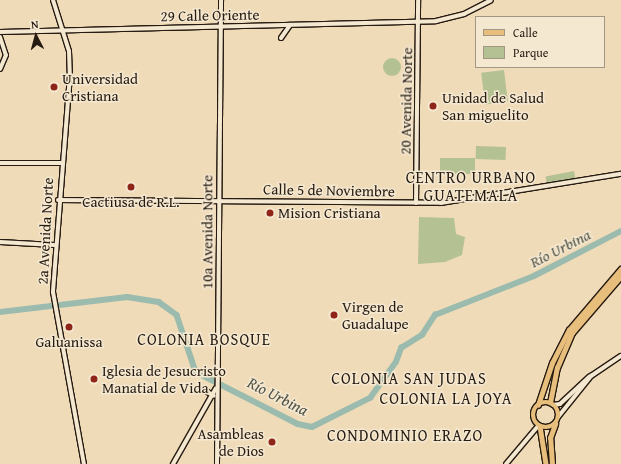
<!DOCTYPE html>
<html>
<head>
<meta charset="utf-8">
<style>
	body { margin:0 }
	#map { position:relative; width:621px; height:464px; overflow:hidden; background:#f0dbb8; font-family:"Gentium Book Plus",serif }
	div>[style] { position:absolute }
	.green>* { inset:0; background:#b4c193; transform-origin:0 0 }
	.round { border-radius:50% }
	.river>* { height:5.5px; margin:-2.75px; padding:0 2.75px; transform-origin:2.75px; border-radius:2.75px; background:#9abbad }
	.roads { filter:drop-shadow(1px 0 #261b11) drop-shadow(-1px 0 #261b11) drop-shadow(0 1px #261b11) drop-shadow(0 -1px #261b11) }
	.secondary>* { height:4px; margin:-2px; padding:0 2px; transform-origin:2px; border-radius:2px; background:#f5e8d1 }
	.primary>* { height:4.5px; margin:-2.25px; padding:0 2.25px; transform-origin:2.25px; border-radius:2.25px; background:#e8be7c }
	.primary>.ring { margin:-2.25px; padding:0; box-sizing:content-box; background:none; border:4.5px solid #e8be7c; border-radius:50% }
	.dots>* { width:11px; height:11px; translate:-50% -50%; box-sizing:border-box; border:2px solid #f5e8d1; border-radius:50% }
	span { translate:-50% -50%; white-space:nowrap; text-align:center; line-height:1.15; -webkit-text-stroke:3px #f5e8d1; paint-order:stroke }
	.street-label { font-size:15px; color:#261b11 }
	.poi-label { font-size:15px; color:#261b11 }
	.left { translate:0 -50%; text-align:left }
	.right { translate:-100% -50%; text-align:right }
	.neighbourhood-label { font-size:16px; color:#261b11; letter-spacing:1px }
	.water-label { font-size:16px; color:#4f5348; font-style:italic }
	.legend { position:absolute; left:475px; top:16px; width:130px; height:52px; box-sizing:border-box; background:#f5e8d1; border:1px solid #a29684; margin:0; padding:5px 7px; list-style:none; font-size:12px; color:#261b11 }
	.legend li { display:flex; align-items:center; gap:8px; height:20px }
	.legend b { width:20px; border:1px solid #a29684 }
	.north { position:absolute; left:16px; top:16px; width:40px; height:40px; -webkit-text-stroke:3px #f5e8d1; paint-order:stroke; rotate:354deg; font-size:11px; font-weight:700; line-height:16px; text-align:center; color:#261b11 }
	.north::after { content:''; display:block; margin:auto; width:14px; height:18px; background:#261b11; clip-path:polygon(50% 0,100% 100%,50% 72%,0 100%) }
</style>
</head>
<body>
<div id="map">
	<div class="green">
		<i class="round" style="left:383px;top:58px;width:18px;height:18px"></i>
		<i style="left:504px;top:70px;width:32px;height:23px;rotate:83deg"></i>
		<i style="left:476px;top:146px;width:30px;height:13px;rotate:2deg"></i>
		<i style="left:440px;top:158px;width:35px;height:16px"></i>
		<i style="left:574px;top:171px;width:10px;height:29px;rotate:79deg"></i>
		<i style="clip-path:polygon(419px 217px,454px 218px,456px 234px,465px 237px,462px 255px,445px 262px,418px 264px)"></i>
	</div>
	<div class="river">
		<i style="left:0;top:312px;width:128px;rotate:-6.7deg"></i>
		<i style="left:127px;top:297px;width:32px;rotate:9deg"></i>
		<i style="left:159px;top:302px;width:22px;rotate:36deg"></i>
		<i style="left:177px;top:315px;width:60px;rotate:71.6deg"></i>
		<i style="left:196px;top:372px;width:114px;rotate:27deg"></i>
		<i style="left:298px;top:424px;width:14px;rotate:12deg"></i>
		<i style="left:312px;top:427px;width:65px;rotate:-26.6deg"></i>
		<i style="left:370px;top:398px;width:44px;rotate:-54.2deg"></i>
		<i style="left:396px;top:362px;width:15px;rotate:-70deg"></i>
		<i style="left:401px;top:348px;width:25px;rotate:-32deg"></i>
		<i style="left:422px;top:335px;width:24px;rotate:-57deg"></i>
		<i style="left:435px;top:315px;width:106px;rotate:-21.5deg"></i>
		<i style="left:534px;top:276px;width:98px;rotate:-27.3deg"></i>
	</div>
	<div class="roads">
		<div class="secondary">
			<i style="left:53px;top:0;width:53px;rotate:72.6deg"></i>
			<i style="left:69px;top:51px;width:24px;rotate:88deg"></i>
			<i style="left:70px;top:75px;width:218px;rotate:94.5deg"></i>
			<i style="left:53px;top:292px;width:175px;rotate:79.8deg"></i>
			<i style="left:0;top:32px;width:436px;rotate:-1.4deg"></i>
			<i style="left:436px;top:21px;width:29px;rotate:-14deg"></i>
			<i style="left:464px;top:14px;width:30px;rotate:-27deg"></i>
			<i style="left:0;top:37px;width:19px;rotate:72deg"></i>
			<i style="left:6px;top:55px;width:15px;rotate:113deg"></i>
			<i style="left:281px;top:38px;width:16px;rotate:-55deg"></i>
			<i style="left:0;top:163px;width:61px"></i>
			<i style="left:58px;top:200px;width:383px;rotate:0.4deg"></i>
			<i style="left:441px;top:203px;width:182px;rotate:-9.2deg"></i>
			<i style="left:416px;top:203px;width:203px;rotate:-89.4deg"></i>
			<i style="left:0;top:242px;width:54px;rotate:3.2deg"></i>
			<i style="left:206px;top:391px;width:9px;rotate:32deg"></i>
			<i style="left:553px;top:405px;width:7px;rotate:-8deg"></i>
			<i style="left:560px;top:404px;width:40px;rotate:-43deg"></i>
			<i style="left:558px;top:417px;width:53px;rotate:-51.2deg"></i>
			<i style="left:591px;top:376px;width:36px;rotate:-34deg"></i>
			<i style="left:173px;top:464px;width:87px;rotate:-60.5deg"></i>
			<i style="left:217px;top:464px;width:464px;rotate:-89.5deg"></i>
			<i style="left:506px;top:464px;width:51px;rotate:-49.8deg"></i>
		</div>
		<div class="primary">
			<i class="ring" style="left:533px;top:402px;width:21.5px;height:21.5px"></i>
			<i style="left:550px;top:403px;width:36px;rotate:-79deg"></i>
			<i style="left:557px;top:368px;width:38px;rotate:-67deg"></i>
			<i style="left:572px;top:333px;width:75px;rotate:-49.3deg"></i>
			<i style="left:538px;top:405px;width:44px;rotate:-71.6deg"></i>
			<i style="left:552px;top:363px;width:37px;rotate:-63deg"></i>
			<i style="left:569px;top:330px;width:80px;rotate:-49.6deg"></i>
			<i style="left:540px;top:426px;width:38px;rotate:81deg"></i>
			<i style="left:552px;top:464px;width:26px;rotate:-94deg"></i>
			<i style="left:550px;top:438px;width:15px;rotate:-70deg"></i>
		</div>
	</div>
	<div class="dots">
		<i style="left:54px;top:87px;background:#8f2418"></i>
		<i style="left:433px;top:106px;background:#8f2418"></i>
		<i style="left:131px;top:187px;background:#8f2418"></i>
		<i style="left:270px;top:213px;background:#8f2418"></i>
		<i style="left:334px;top:315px;background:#8f2418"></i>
		<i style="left:69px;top:327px;background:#8f2418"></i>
		<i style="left:94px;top:379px;background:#8f2418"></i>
		<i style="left:272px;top:442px;background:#8f2418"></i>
	</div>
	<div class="street-label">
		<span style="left:210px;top:15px;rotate:-1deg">29 Calle Oriente</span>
		<span style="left:406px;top:101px;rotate:-89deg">20 Avenida Norte</span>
		<span style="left:329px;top:190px;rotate:1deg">Calle 5 de Noviembre</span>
		<span style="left:45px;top:231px;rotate:-87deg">2a Avenida Norte</span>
		<span style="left:207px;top:232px;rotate:-90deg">10a Avenida Norte</span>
	</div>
	<div class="poi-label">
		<span class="left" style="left:62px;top:87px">Universidad<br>Cristiana</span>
		<span class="left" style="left:442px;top:106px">Unidad de Salud<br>San miguelito</span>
		<span style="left:131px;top:202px">Cactiusa de R.L.</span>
		<span class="left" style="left:278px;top:213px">Mision Cristiana</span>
		<span class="left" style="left:342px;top:315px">Virgen de<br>Guadalupe</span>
		<span style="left:69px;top:342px">Galuanissa</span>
		<span class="left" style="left:102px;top:379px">Iglesia de Jesucristo<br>Manatial de Vida</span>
		<span class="right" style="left:264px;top:442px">Asambleas<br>de Dios</span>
	</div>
	<div class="neighbourhood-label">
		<span style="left:471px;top:186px">CENTRO URBANO<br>GUATEMALA</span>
		<span style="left:204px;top:339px">COLONIA BOSQUE</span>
		<span style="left:409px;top:378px">COLONIA SAN JUDAS</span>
		<span style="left:446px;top:398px">COLONIA LA JOYA</span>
		<span style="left:405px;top:435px">CONDOMINIO ERAZO</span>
	</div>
	<div class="water-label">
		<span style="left:560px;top:248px;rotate:-27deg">Río Urbina</span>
		<span style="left:278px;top:396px;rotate:27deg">Río Urbina</span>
	</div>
	<ul class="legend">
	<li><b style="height:5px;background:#e8be7c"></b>Calle</li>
	<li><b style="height:11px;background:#b4c193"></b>Parque</li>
	</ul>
	<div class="north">N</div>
</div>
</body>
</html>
